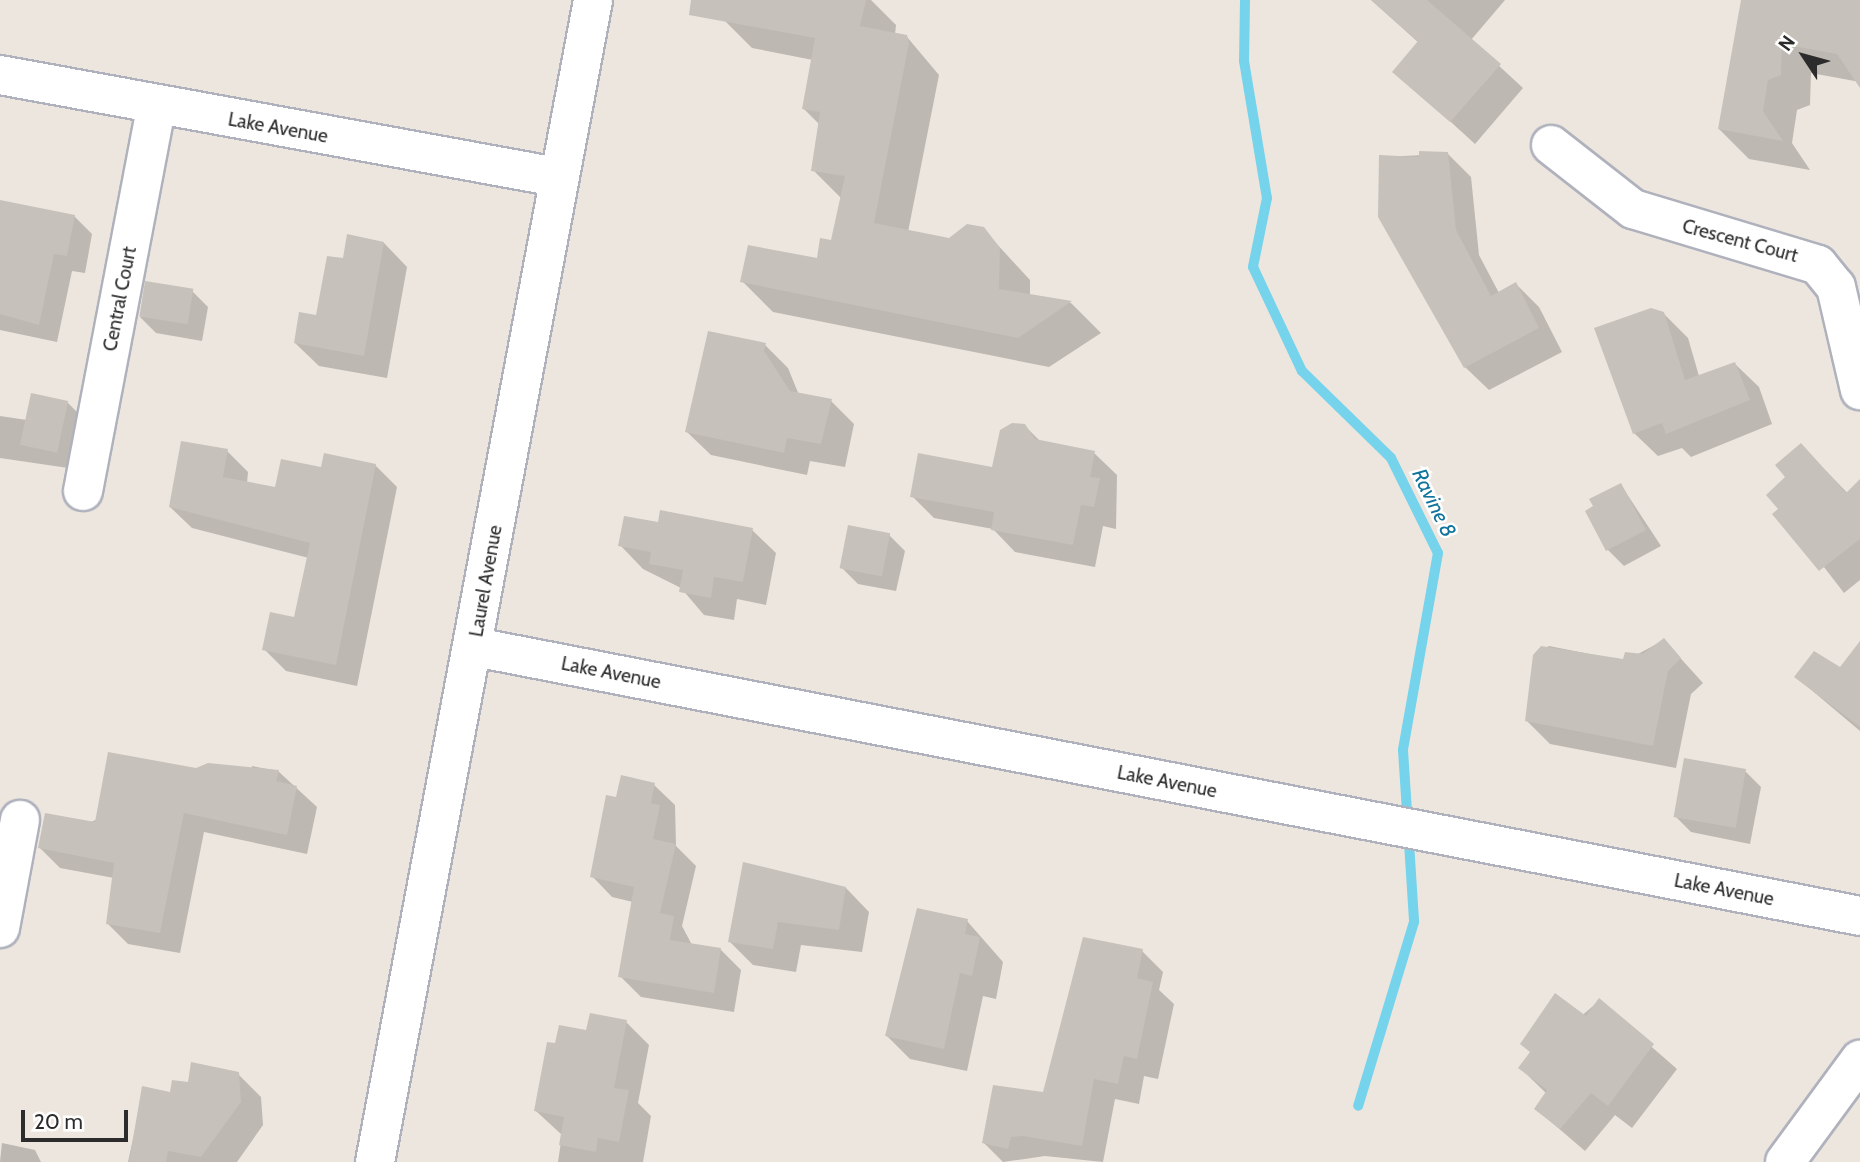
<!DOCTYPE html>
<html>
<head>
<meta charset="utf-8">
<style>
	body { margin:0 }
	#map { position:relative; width:1860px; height:1162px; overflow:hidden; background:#ede6df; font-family:Cabin,sans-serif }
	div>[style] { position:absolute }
	.shadow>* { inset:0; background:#0003 }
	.stream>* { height:10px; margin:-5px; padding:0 5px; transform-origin:5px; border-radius:5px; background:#75d3ec }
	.building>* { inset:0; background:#c6c1ba; transform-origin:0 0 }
	.roads { filter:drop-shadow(2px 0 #afb2bc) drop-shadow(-2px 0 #afb2bc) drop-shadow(0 2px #afb2bc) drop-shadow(0 -2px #afb2bc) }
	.minor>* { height:38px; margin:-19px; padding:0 19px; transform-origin:19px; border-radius:19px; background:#fff }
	span { translate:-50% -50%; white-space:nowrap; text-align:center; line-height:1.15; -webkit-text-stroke:5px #fff; paint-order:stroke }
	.street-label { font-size:19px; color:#2c2c2c }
	.water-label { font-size:21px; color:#10749c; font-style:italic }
	.north { position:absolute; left:1769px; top:21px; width:70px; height:70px; -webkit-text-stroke:5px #fff; paint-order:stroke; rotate:306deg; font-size:19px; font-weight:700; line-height:28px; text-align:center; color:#2c2c2c }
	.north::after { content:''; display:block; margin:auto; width:24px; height:32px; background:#2c2c2c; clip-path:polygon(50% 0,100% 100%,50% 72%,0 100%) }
	.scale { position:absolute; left:21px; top:1110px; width:107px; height:32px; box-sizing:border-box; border:4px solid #2c2c2c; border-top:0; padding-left:9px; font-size:21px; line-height:24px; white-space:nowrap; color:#2c2c2c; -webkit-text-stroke:5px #fff; paint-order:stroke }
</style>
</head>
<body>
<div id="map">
	<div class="shadow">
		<i style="clip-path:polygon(725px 0,871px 0,896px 25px,895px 34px,907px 37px,939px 75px,908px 232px,949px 240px,983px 229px,1030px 280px,1030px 296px,1071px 303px,1101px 333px,1049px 367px,773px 312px,742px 281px,818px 260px,832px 242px,841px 198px,813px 170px,820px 125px,804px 109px,813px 60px,752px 48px,722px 18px)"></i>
		<i style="clip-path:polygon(1371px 0,1505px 0,1471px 40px,1523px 88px,1475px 144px,1395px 71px,1419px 43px)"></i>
		<i style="clip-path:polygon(1743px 0,1860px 0,1860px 82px,1811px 73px,1810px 105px,1797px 110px,1792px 143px,1810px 170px,1749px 159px,1719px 129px)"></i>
		<i style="clip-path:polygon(1448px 154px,1471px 177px,1479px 255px,1499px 293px,1516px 284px,1539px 307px,1562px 352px,1489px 390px,1465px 367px,1380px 157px)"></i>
		<i style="clip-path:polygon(0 202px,74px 216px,92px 234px,85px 273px,72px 271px,57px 342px,0 330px)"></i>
		<i style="clip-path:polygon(384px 243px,407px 267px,387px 378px,319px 366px,295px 343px,317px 317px,344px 260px)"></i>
		<i style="clip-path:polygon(192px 291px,208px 307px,202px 341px,156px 333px,140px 317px)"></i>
		<i style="clip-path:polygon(1663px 313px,1688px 338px,1699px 376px,1735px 364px,1759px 387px,1772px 424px,1691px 457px,1682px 448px,1658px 456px,1634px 433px)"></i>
		<i style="clip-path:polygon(765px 345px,788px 368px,799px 395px,831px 401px,854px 424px,845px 467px,810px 461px,807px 475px,711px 455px,687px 432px)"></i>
		<i style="clip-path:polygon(67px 402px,85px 420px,75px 469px,0 458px,0 416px,27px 420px)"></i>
		<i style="clip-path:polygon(1025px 426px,1041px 442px,1094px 453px,1117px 475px,1116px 529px,1103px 526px,1095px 567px,1015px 552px,993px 529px,934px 518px,912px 496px,994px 470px)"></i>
		<i style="clip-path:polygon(1801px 445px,1860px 506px,1860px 580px,1844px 593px,1780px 510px)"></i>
		<i style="clip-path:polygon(227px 451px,248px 472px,247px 483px,277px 489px,322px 469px,375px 465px,397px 487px,357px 686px,286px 671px,264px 649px,296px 619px,309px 558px,192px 528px,170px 507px)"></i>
		<i style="clip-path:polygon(1621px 485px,1661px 546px,1624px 566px,1608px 550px,1595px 507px)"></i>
		<i style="clip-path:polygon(659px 525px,752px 530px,776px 553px,766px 605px,737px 599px,734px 620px,704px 615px,681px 588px,643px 569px,620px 545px)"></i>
		<i style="clip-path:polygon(889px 535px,905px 551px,896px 591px,858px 584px,842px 568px)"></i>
		<i style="clip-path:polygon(1664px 640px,1703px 683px,1691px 694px,1676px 768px,1550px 744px,1527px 721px,1538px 651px,1549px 646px,1625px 661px)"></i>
		<i style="clip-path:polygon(1860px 643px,1860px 731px,1796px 677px,1840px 669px)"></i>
		<i style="clip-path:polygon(252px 766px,278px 771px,317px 807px,307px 854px,204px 832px,180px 953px,128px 944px,108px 924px,114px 878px,60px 868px,40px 848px,196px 769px,251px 772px)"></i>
		<i style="clip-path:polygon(1745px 771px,1761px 787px,1750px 844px,1691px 832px,1675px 816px)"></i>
		<i style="clip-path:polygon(654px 785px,675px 805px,676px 846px,696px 866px,682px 926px,692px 945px,721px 950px,741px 970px,734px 1012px,641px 997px,620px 976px,633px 902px,612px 897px,592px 876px,618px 799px)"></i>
		<i style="clip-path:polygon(846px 888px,869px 912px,862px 952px,801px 945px,796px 972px,753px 965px,729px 941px)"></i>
		<i style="clip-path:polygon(967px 921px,1003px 962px,996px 999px,983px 996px,967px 1071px,910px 1059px,887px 1036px)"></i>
		<i style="clip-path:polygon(1142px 951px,1163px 972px,1159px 990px,1174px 1004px,1158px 1079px,1144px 1076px,1139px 1104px,1115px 1099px,1103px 1162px,1045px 1156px,1003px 1162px,984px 1143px,1044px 1094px)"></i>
		<i style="clip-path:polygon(1599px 1001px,1677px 1069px,1632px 1128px,1615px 1115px,1585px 1151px,1536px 1109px,1547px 1094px,1520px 1068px)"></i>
		<i style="clip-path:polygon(626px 1022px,649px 1045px,638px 1103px,651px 1116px,643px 1162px,558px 1162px,562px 1135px,536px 1111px,557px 1045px)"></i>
		<i style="clip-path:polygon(238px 1074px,261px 1097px,263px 1125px,237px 1162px,128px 1162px,144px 1088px,171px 1094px)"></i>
		<i style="clip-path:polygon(2px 1143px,35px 1150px,41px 1162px,0 1162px)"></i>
	</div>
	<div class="stream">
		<i style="left:1245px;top:0;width:61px;rotate:90.9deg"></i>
		<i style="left:1244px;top:61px;width:139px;rotate:80.5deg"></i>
		<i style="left:1267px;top:198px;width:70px;rotate:101.5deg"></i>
		<i style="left:1253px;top:267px;width:115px;rotate:64.8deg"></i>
		<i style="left:1302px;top:371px;width:124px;rotate:44.3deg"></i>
		<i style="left:1391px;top:458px;width:106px;rotate:63.7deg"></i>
		<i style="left:1438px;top:553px;width:200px;rotate:100.1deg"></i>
		<i style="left:1403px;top:750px;width:172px;rotate:86.3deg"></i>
		<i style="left:1414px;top:922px;width:192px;rotate:106.9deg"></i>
	</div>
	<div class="building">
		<i style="clip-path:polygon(691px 0,866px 0,860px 26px,907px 35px,909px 43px,874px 223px,949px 238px,967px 224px,984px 227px,1000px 248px,999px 289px,1072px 301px,1018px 338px,740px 282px,748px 245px,817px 258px,820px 238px,831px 240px,845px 176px,811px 171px,820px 112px,802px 109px,815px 38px,689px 15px)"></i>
		<i style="clip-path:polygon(1371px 0,1427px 0,1501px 64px,1450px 122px,1392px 72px,1418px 41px)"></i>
		<i style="clip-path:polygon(1741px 0,1860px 0,1860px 88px,1837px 54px,1782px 44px,1781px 75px,1768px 80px,1763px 111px,1783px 141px,1718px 129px)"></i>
		<i style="clip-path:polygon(1419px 151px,1448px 152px,1456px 230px,1491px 296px,1516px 282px,1539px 328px,1464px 368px,1378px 217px,1379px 155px,1419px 157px)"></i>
		<i style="clip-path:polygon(0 200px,75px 215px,67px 256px,54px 254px,39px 325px,0 314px)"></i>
		<i style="clip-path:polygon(347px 234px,384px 242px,364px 356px,294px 343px,299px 312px,316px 315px,327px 256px,343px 258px)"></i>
		<i style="left:145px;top:281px;width:49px;height:36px;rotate:9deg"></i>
		<i style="clip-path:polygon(1651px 308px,1664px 312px,1685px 380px,1735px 362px,1750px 400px,1666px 434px,1662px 423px,1633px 434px,1594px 328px)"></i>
		<i style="clip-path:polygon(708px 331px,766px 343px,764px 351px,790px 391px,832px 399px,821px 444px,787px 438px,784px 453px,685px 432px)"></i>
		<i style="left:31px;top:393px;width:38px;height:53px;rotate:12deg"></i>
		<i style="clip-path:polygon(1012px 423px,1025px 424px,1035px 439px,1095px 451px,1090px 477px,1100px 478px,1094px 507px,1081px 505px,1073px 545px,991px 530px,994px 512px,910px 497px,918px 453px,992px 467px,1000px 430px)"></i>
		<i style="clip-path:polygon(181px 441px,228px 449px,223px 477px,275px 487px,281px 459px,321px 467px,324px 453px,376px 464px,336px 665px,262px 650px,270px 612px,294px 617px,310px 543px,169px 507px)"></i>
		<i style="clip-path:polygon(1801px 443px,1846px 493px,1860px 479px,1860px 539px,1819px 571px,1772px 514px,1778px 509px,1766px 495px,1785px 477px,1775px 465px)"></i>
		<i style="clip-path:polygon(1621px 483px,1646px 530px,1606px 551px,1585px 511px,1593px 506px,1589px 499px)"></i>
		<i style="clip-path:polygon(660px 510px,753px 528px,743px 582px,714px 577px,711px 598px,679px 592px,683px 570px,649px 564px,651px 552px,618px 546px,624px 516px,658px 522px)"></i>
		<i style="left:848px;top:525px;width:43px;height:44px;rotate:11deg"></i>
		<i style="clip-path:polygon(1664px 638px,1681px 658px,1668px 671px,1653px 746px,1525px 721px,1533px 655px,1541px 646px,1623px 659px,1625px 652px,1643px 654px)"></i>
		<i style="clip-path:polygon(1860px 641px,1860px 727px,1794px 677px,1814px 651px,1840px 667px)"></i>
		<i style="clip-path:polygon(108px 752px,196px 768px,208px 763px,279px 770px,276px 781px,297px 786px,287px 835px,184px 813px,160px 933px,106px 924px,114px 863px,38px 848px,45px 813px,95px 822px)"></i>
		<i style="left:1684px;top:758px;width:63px;height:60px;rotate:10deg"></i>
		<i style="clip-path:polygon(621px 775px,655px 783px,651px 803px,660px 805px,653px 839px,676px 844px,660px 913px,674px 916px,670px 940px,721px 948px,714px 993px,618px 977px,634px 887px,590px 877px,606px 795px,616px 797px)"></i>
		<i style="clip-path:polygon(743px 862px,846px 887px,839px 930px,778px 922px,773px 949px,728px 942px)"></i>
		<i style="clip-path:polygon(917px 908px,968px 919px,965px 934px,980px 937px,972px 976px,960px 973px,944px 1049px,885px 1036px)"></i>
		<i style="clip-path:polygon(1083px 937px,1143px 949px,1137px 978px,1153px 982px,1137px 1059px,1124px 1056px,1118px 1084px,1094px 1079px,1082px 1146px,1023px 1136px,1011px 1137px,1008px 1149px,982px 1143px,993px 1085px,1043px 1092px)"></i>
		<i style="clip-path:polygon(1555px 993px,1586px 1016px,1599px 998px,1654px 1044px,1608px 1106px,1591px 1093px,1560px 1129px,1534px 1109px,1547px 1090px,1518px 1068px,1530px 1052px,1520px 1044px)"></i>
		<i style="clip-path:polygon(590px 1013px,627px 1020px,614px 1088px,629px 1090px,619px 1142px,598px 1138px,596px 1152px,559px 1145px,564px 1117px,534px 1111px,547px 1042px,555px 1043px,559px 1025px,586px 1030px)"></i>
		<i style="clip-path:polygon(191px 1062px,239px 1072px,241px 1102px,201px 1157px,168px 1151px,166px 1162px,129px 1162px,142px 1086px,170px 1092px,172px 1080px,188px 1082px)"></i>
	</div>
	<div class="roads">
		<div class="minor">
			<i style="left:0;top:75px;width:566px;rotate:10.38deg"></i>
			<i style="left:1551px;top:145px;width:104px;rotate:38deg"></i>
			<i style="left:1633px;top:209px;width:193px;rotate:16.8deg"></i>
			<i style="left:1818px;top:265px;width:28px;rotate:51deg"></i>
			<i style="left:1836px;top:287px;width:106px;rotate:76.9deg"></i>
			<i style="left:83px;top:491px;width:391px;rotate:-79.2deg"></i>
			<i style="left:475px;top:647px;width:1411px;rotate:10.99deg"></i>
			<i style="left:0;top:928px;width:110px;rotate:-79.5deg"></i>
			<i style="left:375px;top:1162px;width:1182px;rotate:-79.37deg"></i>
			<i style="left:1785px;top:1162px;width:127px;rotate:-53.7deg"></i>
		</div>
	</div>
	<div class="street-label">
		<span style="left:278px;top:128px;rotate:10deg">Lake Avenue</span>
		<span style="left:1740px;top:241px;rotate:15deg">Crescent Court</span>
		<span style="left:120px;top:299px;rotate:-79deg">Central Court</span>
		<span style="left:486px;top:581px;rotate:-80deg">Laurel Avenue</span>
		<span style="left:611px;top:673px;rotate:11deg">Lake Avenue</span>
		<span style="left:1167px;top:782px;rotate:11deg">Lake Avenue</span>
		<span style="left:1724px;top:890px;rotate:11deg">Lake Avenue</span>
	</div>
	<div class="water-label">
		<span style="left:1434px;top:503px;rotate:64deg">Ravine 8</span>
	</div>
	<div class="north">N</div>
	<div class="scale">20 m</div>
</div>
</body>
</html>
